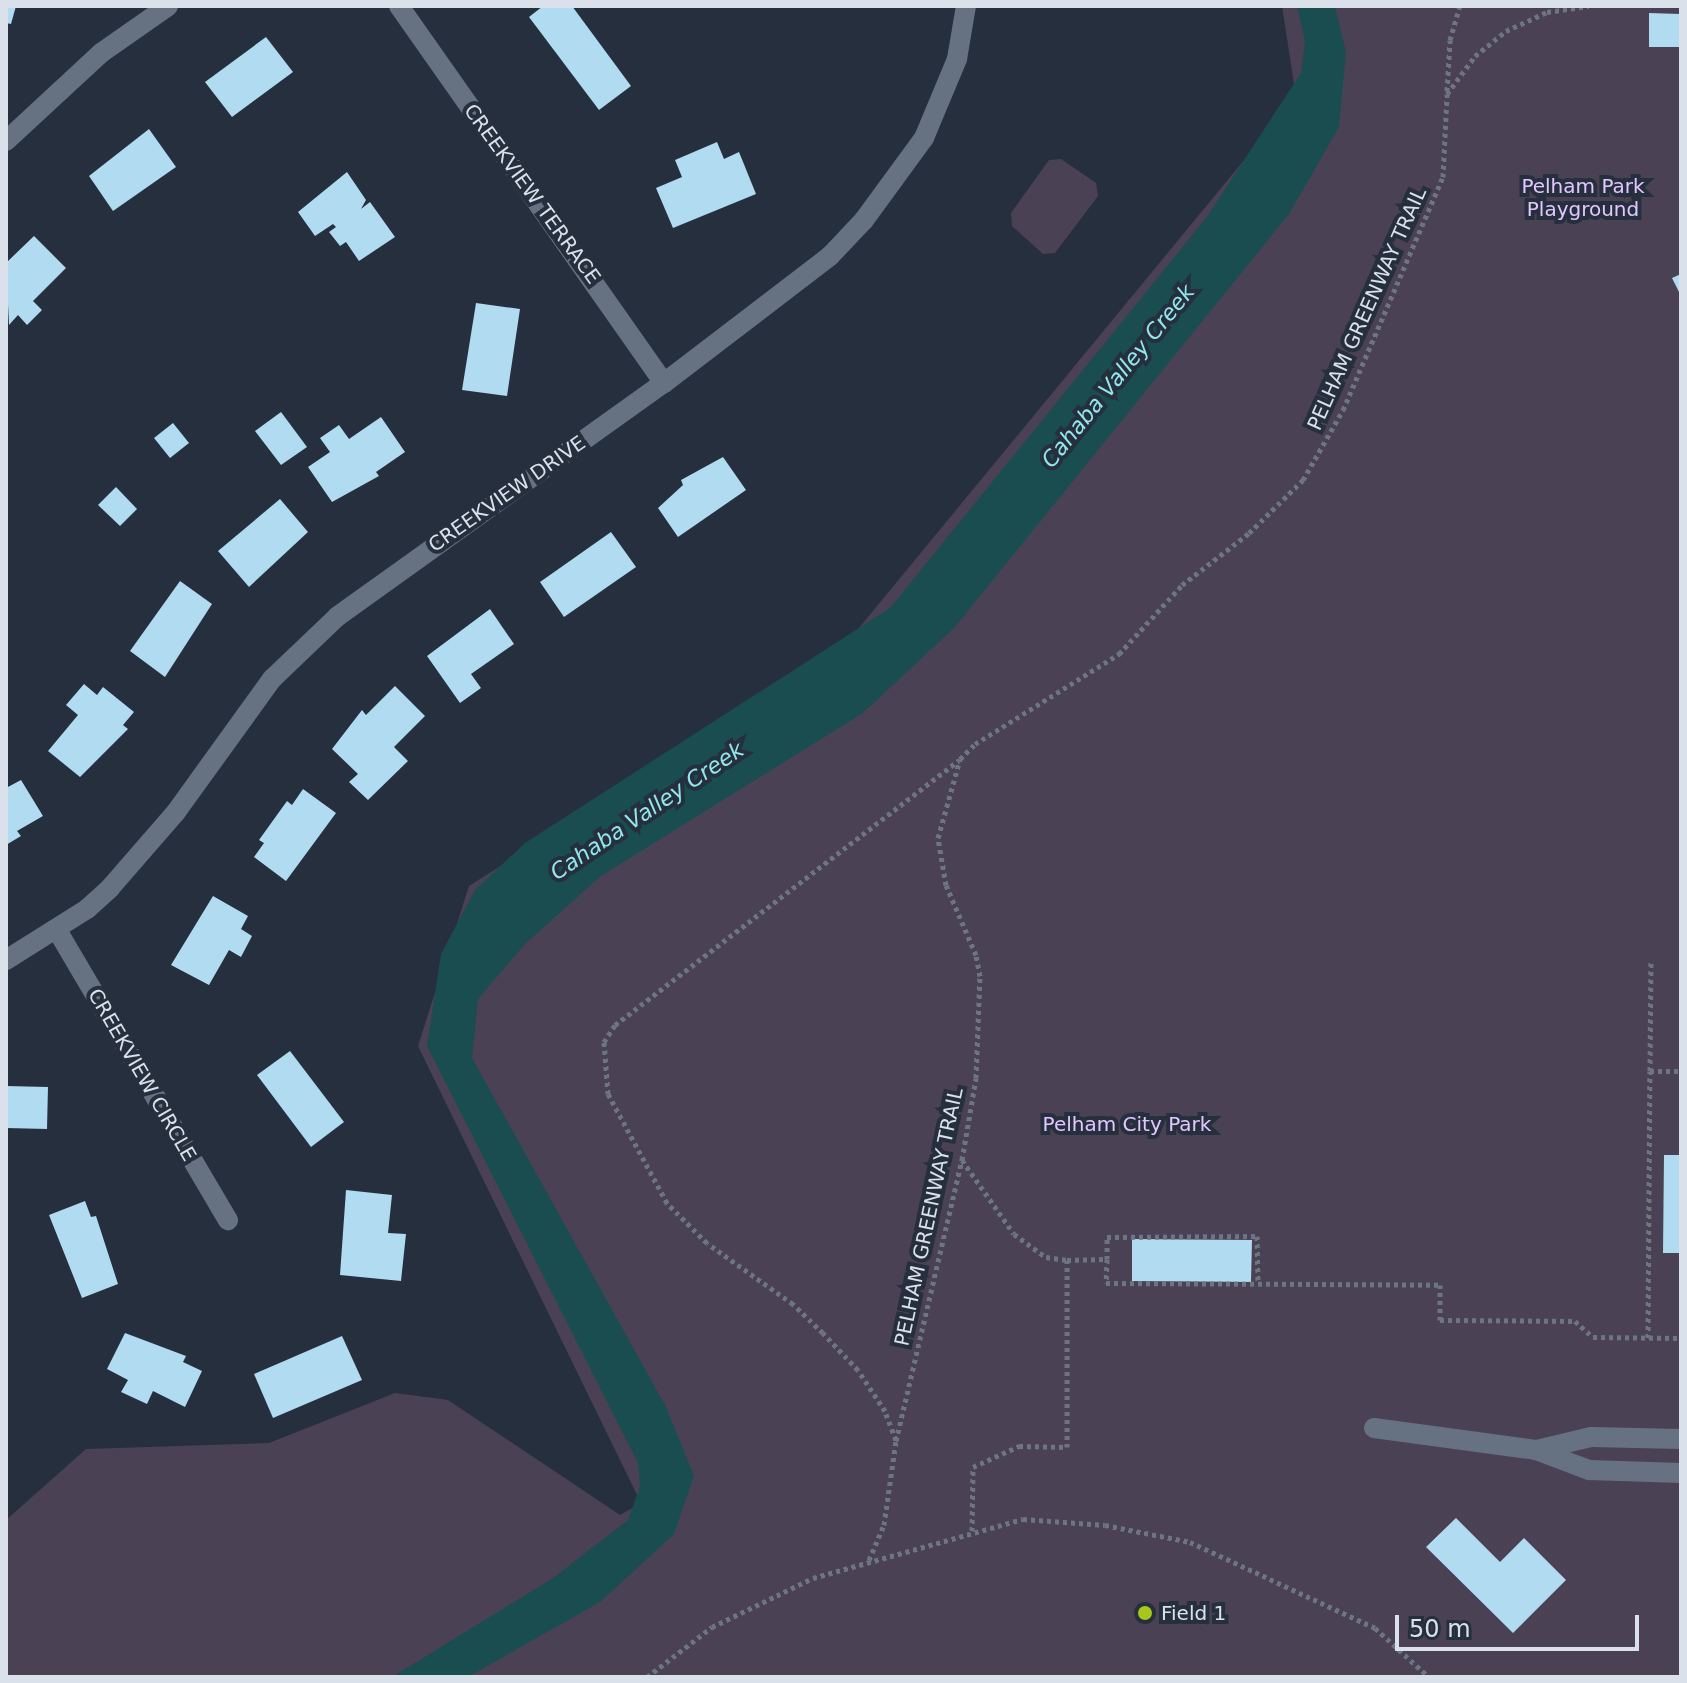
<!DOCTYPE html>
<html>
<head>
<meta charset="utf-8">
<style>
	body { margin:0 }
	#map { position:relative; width:1687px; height:1683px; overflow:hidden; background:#252f3d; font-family:"DejaVu Sans",sans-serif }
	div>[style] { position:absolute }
	.green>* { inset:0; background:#4b4154 }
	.water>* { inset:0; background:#1a4d50 }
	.building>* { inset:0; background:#b0dbf0 }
	.path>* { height:5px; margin-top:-2.5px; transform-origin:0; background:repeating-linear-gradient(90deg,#6c7581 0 4px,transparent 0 8px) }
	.minor>* { height:20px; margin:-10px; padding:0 10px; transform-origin:10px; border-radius:10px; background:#667282 }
	.dots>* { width:22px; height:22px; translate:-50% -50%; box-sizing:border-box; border:4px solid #252f3d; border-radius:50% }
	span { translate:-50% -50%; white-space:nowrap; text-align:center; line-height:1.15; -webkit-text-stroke:8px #252f3d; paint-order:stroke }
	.park-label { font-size:20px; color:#e4c6fe }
	.street-label { font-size:20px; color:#dae1ea }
	.poi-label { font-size:20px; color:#dae1ea }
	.left { translate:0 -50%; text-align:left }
	.water-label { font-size:22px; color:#92e7ed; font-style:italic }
	.frame { position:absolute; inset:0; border:8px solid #dae1ea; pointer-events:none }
	.scale { position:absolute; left:1395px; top:1615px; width:244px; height:36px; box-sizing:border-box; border:4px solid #dae1ea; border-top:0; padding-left:10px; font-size:24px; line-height:28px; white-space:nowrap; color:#dae1ea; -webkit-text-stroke:6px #252f3d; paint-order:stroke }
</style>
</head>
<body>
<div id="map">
	<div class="green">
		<div style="clip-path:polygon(1282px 6px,1681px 6px,1681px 1677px,6px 1677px,6px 1520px,86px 1449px,269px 1443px,395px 1393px,448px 1400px,620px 1515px,641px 1503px,418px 1046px,469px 886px,840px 651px,1296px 97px)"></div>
		<div style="clip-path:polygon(1061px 159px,1096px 183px,1098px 196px,1055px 253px,1043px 254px,1012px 226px,1011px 213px,1049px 160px)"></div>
	</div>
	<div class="water">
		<div style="clip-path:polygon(1297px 6px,1335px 6px,1346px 52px,1339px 127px,1289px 214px,954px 628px,863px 713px,601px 876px,525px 944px,478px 999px,472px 1058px,666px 1407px,694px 1476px,674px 1534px,600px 1602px,468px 1677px,392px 1677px,553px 1578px,628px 1520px,640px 1486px,638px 1463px,427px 1046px,441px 954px,475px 890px,525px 843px,890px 608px,1206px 218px,1301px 73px,1305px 41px)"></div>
	</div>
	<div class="building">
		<div style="clip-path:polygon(6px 6px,16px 6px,11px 24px,6px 23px)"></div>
		<div style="clip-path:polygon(543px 6px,572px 6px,631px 86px,599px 110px,529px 17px)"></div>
		<div style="clip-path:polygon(1649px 13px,1681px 14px,1681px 47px,1649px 47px)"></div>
		<div style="clip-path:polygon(266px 37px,293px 72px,232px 117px,205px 82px)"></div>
		<div style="clip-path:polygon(149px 129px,176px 167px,113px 211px,89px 176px)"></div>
		<div style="clip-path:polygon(717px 142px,724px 159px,739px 152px,756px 194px,673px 228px,656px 188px,682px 177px,675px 160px)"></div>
		<div style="clip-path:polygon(347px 172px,366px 200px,361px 209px,370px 202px,395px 237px,359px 261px,346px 242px,340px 246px,329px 232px,336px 227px,333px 224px,315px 236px,298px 212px)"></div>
		<div style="clip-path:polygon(34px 236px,66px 268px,33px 301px,42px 310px,27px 325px,18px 315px,9px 325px,6px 263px)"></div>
		<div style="clip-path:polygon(1681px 274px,1681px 296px,1672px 278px)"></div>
		<div style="clip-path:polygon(476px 303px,520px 309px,507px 396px,462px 390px)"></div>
		<div style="clip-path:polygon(281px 412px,307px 447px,281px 465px,255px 431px)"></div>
		<div style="clip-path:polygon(381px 417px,405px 452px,376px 472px,379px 476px,332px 502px,308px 467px,330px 452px,320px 438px,339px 425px,349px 439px)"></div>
		<div style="clip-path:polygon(173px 423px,189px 443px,170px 458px,154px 438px)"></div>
		<div style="clip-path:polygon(723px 457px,746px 490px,678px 537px,658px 508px,683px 485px,681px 480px)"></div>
		<div style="clip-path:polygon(116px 487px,137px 509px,120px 526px,98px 505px)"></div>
		<div style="clip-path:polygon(280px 499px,308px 532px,249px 587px,218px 551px)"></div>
		<div style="clip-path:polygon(611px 532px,636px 567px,564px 617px,540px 582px)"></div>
		<div style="clip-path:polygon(180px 581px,212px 604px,165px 677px,130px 651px)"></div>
		<div style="clip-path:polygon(490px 609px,514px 644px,471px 674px,481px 688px,460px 703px,427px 656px)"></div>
		<div style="clip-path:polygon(84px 684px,97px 695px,103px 687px,134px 712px,123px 725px,128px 729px,80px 777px,48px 751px,78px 715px,66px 705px)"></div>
		<div style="clip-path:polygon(395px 686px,425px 716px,394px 747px,408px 761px,368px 800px,349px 782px,358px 774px,332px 749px,362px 710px,366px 715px)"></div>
		<div style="clip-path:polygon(21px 780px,43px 816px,17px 831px,21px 836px,6px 845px,6px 788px)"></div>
		<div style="clip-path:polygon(303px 789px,336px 813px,286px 881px,254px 857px,264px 843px,259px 840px,287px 801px,292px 805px)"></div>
		<div style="clip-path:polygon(213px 896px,248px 916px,241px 929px,252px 936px,241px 957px,229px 950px,209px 985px,171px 965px)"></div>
		<div style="clip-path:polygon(290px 1051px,344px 1122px,311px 1147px,257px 1075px)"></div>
		<div style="clip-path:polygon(6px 1086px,48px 1087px,47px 1129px,6px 1128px)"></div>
		<div style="clip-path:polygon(1664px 1155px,1681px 1155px,1681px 1253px,1663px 1253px)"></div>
		<div style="clip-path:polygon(346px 1190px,392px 1195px,388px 1233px,406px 1234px,401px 1281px,340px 1275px)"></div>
		<div style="clip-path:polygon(85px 1201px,91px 1217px,96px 1216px,118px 1284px,82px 1298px,49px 1215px)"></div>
		<div style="clip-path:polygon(1132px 1239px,1252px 1240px,1251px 1282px,1132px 1281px)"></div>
		<div style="clip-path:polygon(125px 1333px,186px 1356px,183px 1362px,202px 1371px,185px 1407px,153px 1391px,147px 1404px,121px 1392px,128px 1380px,107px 1369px)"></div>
		<div style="clip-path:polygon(342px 1336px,362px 1380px,273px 1418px,254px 1374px)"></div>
		<div style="clip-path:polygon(1456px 1518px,1500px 1562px,1524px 1538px,1566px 1580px,1513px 1633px,1426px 1547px)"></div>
	</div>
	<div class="path">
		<div style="left:1447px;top:91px;width:51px;rotate:-86.6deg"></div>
		<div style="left:1450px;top:40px;width:35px;rotate:-74deg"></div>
		<div style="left:1650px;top:1071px;width:109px;rotate:-89.5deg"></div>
		<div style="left:962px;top:1160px;width:90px;rotate:54.9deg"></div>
		<div style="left:1014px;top:1234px;width:39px;rotate:36deg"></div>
		<div style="left:1046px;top:1257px;width:21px;rotate:8deg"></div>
		<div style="left:1107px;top:1259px;width:22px;rotate:-90deg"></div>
		<div style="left:1107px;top:1237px;width:150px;rotate:-0.4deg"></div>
		<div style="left:1257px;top:1236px;width:48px;rotate:88.8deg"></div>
		<div style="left:1648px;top:1338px;width:267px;rotate:-89.6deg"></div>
		<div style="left:1650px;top:1071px;width:31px"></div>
		<div style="left:896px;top:1440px;width:31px;rotate:-111deg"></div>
		<div style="left:885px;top:1411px;width:49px;rotate:-123.4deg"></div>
		<div style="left:858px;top:1370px;width:51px;rotate:-133.4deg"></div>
		<div style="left:823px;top:1333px;width:42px;rotate:-136deg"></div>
		<div style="left:793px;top:1304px;width:105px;rotate:-144.7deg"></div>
		<div style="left:707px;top:1243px;width:57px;rotate:-135deg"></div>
		<div style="left:667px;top:1203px;width:124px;rotate:-118.4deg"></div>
		<div style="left:608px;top:1094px;width:52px;rotate:-94.4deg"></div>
		<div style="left:604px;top:1042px;width:20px;rotate:-57deg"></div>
		<div style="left:615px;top:1025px;width:434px;rotate:-37.6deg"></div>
		<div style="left:972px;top:1531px;width:64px;rotate:-89.1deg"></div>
		<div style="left:973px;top:1467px;width:51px;rotate:-24.5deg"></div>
		<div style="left:1019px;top:1446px;width:48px;rotate:1.2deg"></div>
		<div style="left:1067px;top:1447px;width:187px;rotate:-90deg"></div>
		<div style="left:1067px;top:1260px;width:40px;rotate:-1.4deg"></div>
		<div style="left:1107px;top:1259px;width:24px;rotate:92deg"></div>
		<div style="left:1106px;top:1283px;width:334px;rotate:0.3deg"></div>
		<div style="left:1440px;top:1285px;width:35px;rotate:90deg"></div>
		<div style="left:1440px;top:1320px;width:135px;rotate:0.4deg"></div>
		<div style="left:1575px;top:1321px;width:24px;rotate:42deg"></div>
		<div style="left:1593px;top:1337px;width:88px;rotate:0.7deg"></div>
		<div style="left:869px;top:1560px;width:38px;rotate:-67deg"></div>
		<div style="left:884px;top:1525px;width:85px;rotate:-81.9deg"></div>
		<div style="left:896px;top:1441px;width:289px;rotate:-76.8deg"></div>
		<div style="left:962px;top:1160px;width:83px;rotate:-80.3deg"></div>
		<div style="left:976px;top:1078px;width:102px;rotate:-87.8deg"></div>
		<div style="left:980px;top:976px;width:21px;rotate:-101deg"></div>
		<div style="left:976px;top:955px;width:76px;rotate:-113.2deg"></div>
		<div style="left:946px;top:885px;width:48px;rotate:-99.7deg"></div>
		<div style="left:938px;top:838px;width:82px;rotate:-74.4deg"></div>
		<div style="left:960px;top:759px;width:21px;rotate:-45deg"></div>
		<div style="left:975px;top:744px;width:170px;rotate:-32deg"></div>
		<div style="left:1119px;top:654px;width:93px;rotate:-47.6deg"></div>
		<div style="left:1182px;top:585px;width:85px;rotate:-37.8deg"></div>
		<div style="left:1249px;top:533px;width:76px;rotate:-44.5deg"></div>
		<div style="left:1303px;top:480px;width:81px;rotate:-60.3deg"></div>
		<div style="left:1343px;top:410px;width:254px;rotate:-66.8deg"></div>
		<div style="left:1443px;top:177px;width:83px;rotate:-87.2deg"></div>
		<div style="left:1447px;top:94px;width:47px;rotate:-53.6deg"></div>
		<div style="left:1475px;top:56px;width:40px;rotate:-39deg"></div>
		<div style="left:1506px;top:31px;width:45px;rotate:-24.9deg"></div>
		<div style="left:1547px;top:12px;width:42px;rotate:-8.1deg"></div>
		<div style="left:647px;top:1677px;width:82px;rotate:-37.6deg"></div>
		<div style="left:712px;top:1627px;width:112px;rotate:-25.9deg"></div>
		<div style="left:813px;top:1578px;width:218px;rotate:-15.7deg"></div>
		<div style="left:1023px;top:1519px;width:82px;rotate:4.2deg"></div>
		<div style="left:1105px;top:1525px;width:87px;rotate:11.3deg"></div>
		<div style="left:1190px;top:1542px;width:204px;rotate:24.9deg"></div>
		<div style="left:1375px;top:1628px;width:73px;rotate:42.2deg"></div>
		<div style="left:1429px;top:1677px;width:35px"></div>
	</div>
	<div class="minor">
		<div style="left:399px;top:6px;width:461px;rotate:54.9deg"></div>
		<div style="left:6px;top:141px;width:129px;rotate:-42.8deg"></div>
		<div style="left:101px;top:53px;width:82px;rotate:-35deg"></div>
		<div style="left:57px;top:930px;width:337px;rotate:59.5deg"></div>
		<div style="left:6px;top:960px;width:96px;rotate:-32.2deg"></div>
		<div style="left:87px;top:909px;width:31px;rotate:-42deg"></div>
		<div style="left:110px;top:888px;width:101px;rotate:-49deg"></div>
		<div style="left:176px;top:812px;width:164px;rotate:-54.2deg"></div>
		<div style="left:272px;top:679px;width:91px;rotate:-43.7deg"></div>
		<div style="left:338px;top:616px;width:401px;rotate:-35.6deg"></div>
		<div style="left:664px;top:383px;width:209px;rotate:-37.4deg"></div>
		<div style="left:830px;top:256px;width:50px;rotate:-46.6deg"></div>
		<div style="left:864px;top:220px;width:102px;rotate:-53.8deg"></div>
		<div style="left:924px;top:138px;width:86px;rotate:-67.3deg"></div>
		<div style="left:957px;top:59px;width:54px;rotate:-80.4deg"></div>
		<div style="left:1374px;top:1428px;width:163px;rotate:7.7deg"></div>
		<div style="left:1681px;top:1439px;width:90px;rotate:-178.7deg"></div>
		<div style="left:1591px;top:1437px;width:57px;rotate:166.7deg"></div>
		<div style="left:1536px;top:1450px;width:57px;rotate:20.7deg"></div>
		<div style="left:1589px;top:1470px;width:92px;rotate:1.9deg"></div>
	</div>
	<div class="dots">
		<div style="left:1145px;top:1613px;background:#a8c71d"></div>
	</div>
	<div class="park-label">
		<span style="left:1583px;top:198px">Pelham Park<br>Playground</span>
		<span style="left:1127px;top:1124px">Pelham City Park</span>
	</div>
	<div class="street-label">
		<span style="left:532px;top:194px;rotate:54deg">CREEKVIEW TERRACE</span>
		<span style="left:1367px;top:309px;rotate:-66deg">PELHAM GREENWAY TRAIL</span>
		<span style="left:507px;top:494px;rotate:-35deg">CREEKVIEW DRIVE</span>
		<span style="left:142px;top:1075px;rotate:60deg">CREEKVIEW CIRCLE</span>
		<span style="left:929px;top:1217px;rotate:-78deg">PELHAM GREENWAY TRAIL</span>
	</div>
	<div class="poi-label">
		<span class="left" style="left:1161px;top:1613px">Field 1</span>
	</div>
	<div class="water-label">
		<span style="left:1118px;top:376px;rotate:-51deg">Cahaba Valley Creek</span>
		<span style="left:647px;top:811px;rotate:-34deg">Cahaba Valley Creek</span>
	</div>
	<div class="frame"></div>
	<div class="scale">50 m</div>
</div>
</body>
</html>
